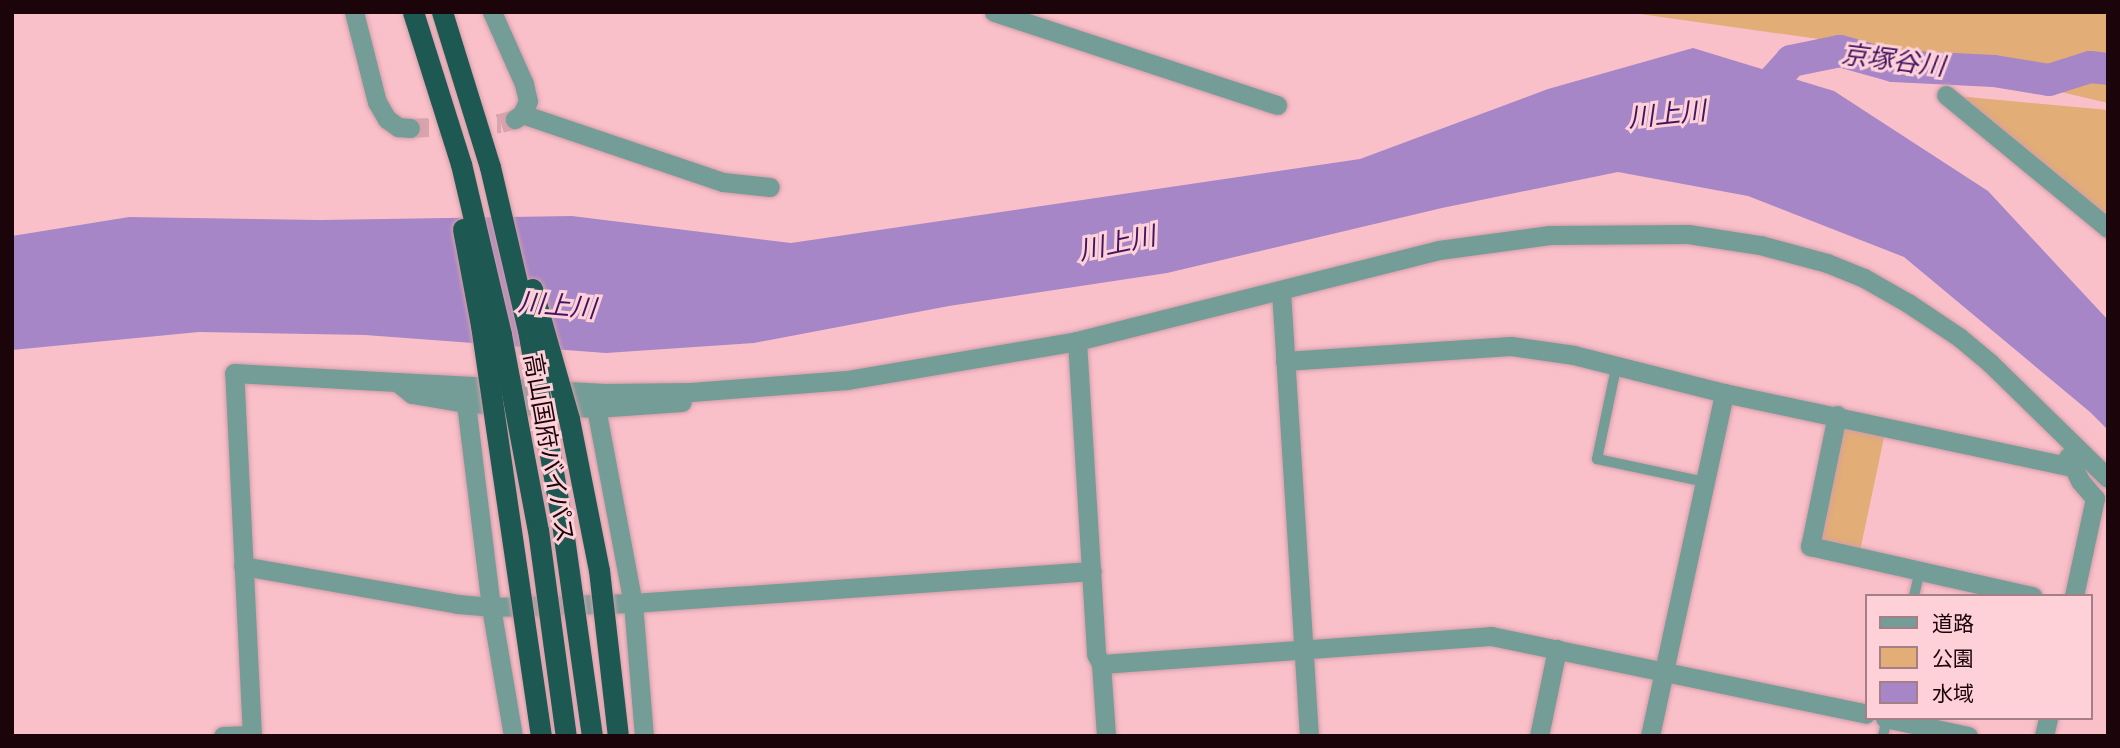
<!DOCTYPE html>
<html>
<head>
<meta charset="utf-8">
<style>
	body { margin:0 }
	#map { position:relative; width:2120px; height:748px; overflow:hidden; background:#fac0ca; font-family:"DM Sans","Noto Sans JP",sans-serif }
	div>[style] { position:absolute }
	.green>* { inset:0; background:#e2ad77 }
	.water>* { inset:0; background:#a686c7 }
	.river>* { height:32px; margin:-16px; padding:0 16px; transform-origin:16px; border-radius:16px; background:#a686c7 }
	.street-tunnel>* { height:19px; margin-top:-9.5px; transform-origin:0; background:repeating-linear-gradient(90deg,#d9a4ad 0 19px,transparent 0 29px) }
	.roads { filter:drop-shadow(0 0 2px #d29ea7) drop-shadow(0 0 2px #d29ea7) }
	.lane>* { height:10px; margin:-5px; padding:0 5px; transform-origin:5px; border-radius:5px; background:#749d98 }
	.street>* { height:19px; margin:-9.5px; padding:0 9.5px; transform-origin:9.5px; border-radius:9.5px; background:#749d98 }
	.bridges { filter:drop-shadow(0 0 2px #d29ea7) drop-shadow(0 0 2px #d29ea7) }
	.highway-bridge>* { height:21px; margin:-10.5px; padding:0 10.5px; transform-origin:10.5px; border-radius:10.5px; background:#1e5853 }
	span { translate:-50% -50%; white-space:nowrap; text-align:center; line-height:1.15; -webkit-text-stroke:6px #fed1d9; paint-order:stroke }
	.street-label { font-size:24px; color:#1c050a }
	.water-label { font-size:26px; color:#411462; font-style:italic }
	.frame { position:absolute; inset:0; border:14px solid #1c050a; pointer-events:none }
	.legend { position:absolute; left:1865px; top:594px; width:228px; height:126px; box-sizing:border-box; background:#fed1d9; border:2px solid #a47f86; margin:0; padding:9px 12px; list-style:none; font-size:21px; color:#1c050a }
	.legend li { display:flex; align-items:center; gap:14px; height:35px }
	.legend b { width:35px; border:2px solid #a47f86 }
</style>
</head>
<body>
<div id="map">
	<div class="green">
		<div style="clip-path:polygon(1626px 12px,2108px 12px,2108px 103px,1861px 45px)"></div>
		<div style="clip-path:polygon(1946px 95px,2108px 110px,2108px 228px)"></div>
		<div style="clip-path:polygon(1847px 425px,1885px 433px,1860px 551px,1824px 543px,1817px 533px,1840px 431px)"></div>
	</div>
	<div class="water">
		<div style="clip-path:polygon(1693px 48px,1834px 91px,1988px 191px,2108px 320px,2108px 430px,2090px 412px,1904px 257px,1748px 196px,1618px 172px,1442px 208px,1167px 273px,949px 306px,754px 343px,606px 353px,365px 335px,199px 332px,12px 350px,12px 236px,129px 217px,320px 220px,572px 216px,791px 243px,1360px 159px,1548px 89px)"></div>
	</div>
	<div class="river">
		<div style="left:1746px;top:101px;width:25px;rotate:-32deg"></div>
		<div style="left:1767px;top:88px;width:36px;rotate:-48deg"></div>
		<div style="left:1791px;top:61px;width:50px;rotate:-11.5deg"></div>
		<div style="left:1840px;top:51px;width:55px;rotate:15.8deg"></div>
		<div style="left:1893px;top:66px;width:101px;rotate:2.8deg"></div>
		<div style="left:1994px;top:71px;width:56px;rotate:9.3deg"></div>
		<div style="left:2049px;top:80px;width:43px;rotate:-17.6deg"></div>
		<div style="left:2090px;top:67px;width:18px;rotate:6deg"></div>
	</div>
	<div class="street-tunnel">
		<div style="left:410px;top:128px;width:91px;rotate:-3.1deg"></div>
		<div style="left:501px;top:123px;width:15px;rotate:-16deg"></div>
	</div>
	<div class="roads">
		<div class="lane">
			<div style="left:1616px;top:368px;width:93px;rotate:101.8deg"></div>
			<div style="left:1597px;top:459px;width:110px;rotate:12deg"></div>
			<div style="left:1914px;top:596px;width:27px;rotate:-77deg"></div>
			<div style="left:1883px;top:736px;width:18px;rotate:-77deg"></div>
		</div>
		<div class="street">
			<div style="left:354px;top:12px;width:93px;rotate:75.7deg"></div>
			<div style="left:377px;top:102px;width:20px;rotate:60deg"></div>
			<div style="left:387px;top:119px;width:14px;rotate:36deg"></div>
			<div style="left:398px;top:127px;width:12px;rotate:5deg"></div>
			<div style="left:492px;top:12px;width:79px;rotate:66deg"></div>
			<div style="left:524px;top:84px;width:17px;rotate:77deg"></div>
			<div style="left:528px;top:101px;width:14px;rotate:115deg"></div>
			<div style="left:522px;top:114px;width:9px;rotate:144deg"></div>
			<div style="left:994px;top:12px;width:298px;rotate:18.2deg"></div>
			<div style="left:1946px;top:95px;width:210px;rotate:39.4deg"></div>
			<div style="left:522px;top:114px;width:212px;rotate:18.7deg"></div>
			<div style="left:723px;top:182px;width:47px;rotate:6.1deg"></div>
			<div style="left:1281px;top:291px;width:446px;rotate:86.4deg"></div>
			<div style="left:1077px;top:341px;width:314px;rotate:86.5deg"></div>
			<div style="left:1096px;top:654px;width:11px;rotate:63deg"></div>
			<div style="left:1101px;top:664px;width:72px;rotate:86deg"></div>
			<div style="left:1285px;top:361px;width:226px;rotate:-3.8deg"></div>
			<div style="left:1511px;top:346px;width:64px;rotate:8.1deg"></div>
			<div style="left:1574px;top:355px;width:155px;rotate:14.2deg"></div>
			<div style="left:1724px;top:393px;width:357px;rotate:12deg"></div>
			<div style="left:397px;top:382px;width:208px;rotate:3deg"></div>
			<div style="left:605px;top:393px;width:86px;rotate:-0.7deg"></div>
			<div style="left:691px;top:392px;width:156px;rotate:-4.4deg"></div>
			<div style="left:847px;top:380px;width:233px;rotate:-9.6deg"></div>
			<div style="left:1077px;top:341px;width:373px;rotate:-14.1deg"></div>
			<div style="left:1439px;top:250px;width:112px;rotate:-7.7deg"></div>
			<div style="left:1550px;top:235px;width:138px;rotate:-0.4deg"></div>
			<div style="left:1688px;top:234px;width:73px;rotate:8.7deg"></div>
			<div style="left:1760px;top:245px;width:69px;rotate:15deg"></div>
			<div style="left:1827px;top:263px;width:40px;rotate:22deg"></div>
			<div style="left:1864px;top:278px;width:51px;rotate:29.6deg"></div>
			<div style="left:1908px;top:303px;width:61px;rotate:33.7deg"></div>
			<div style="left:1959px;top:337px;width:39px;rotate:40deg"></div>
			<div style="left:1989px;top:362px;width:166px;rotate:44.3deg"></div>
			<div style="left:596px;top:408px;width:86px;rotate:-4deg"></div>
			<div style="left:1837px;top:415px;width:134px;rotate:101.6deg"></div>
			<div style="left:1810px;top:546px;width:228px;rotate:12.7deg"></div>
			<div style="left:2068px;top:457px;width:27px;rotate:63deg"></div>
			<div style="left:2080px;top:481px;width:23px;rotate:49deg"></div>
			<div style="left:2095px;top:498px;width:100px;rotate:102.1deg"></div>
			<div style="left:243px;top:566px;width:218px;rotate:10deg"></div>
			<div style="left:458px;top:604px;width:33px;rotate:5deg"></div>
			<div style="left:491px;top:607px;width:142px;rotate:-1.6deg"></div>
			<div style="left:633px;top:603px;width:460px;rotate:-4deg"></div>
			<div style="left:1101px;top:664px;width:391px;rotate:-4.1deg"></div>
			<div style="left:1491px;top:636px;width:383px;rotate:11.7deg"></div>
			<div style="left:1885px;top:718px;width:85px;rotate:12.2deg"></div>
			<div style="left:223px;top:736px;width:29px;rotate:-2deg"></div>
			<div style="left:252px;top:736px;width:363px;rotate:-92.8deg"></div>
			<div style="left:234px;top:373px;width:163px;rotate:3.2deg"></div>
			<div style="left:397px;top:382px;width:19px;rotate:39deg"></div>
			<div style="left:412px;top:394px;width:55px;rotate:9.5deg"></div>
			<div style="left:513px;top:736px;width:131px;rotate:-99.7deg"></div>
			<div style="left:491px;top:607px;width:206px;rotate:-97deg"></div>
			<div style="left:466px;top:403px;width:130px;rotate:2.2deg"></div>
			<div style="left:596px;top:408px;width:198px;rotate:79.3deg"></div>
			<div style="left:633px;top:603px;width:133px;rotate:85.3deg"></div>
			<div style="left:1539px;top:736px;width:89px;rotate:-78.3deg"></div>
			<div style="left:1650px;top:736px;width:351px;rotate:-77.8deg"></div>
			<div style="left:2044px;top:736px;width:18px;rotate:-77deg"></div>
		</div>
	</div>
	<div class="bridges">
		<div class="highway-bridge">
			<div style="left:413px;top:12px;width:159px;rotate:72.5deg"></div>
			<div style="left:461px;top:164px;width:176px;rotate:76.8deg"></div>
			<div style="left:501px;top:335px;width:198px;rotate:79.3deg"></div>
			<div style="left:538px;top:530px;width:208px;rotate:82.3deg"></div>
			<div style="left:442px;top:12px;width:162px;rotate:72.8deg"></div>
			<div style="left:490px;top:167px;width:167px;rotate:76.9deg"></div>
			<div style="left:528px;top:330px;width:196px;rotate:80deg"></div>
			<div style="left:562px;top:523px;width:215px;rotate:82deg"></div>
			<div style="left:463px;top:229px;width:98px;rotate:79.4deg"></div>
			<div style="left:481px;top:325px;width:415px;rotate:81.7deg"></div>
			<div style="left:532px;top:289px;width:135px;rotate:74.1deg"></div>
			<div style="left:569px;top:419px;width:154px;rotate:78.8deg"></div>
			<div style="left:599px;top:570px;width:167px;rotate:83.5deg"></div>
		</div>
	</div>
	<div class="street-label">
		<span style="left:549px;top:448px;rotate:80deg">高山国府バイパス</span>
	</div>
	<div class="water-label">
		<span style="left:1893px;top:61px;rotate:7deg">京塚谷川</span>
		<span style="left:1667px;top:115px;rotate:-6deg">川上川</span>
		<span style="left:1117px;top:244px;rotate:-12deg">川上川</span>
		<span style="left:557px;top:306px;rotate:5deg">川上川</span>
	</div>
	<div class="frame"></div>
	<ul class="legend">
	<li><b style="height:9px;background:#749d98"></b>道路</li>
	<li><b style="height:19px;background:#e2ad77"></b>公園</li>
	<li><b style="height:19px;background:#a686c7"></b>水域</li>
	</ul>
</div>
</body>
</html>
